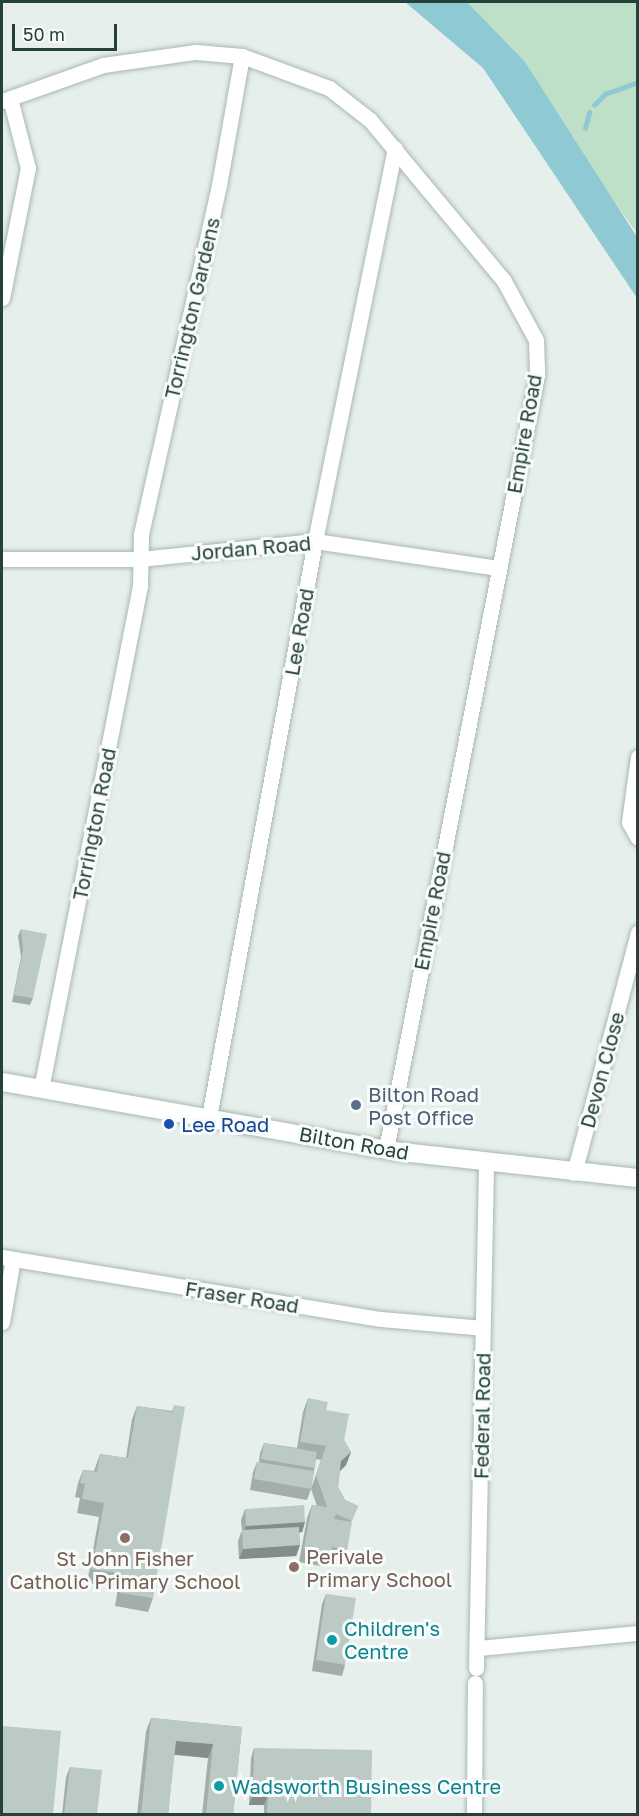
<!DOCTYPE html>
<html>
<head>
<meta charset="utf-8">
<style>
	body { margin:0 }
	#map { position:relative; width:639px; height:1816px; overflow:hidden; background:#e6efeb; font-family:"Golos Text",sans-serif }
	div>[style] { position:absolute }
	.green>* { inset:0; background:#bfe0c8 }
	.water>* { inset:0; background:#8ec9d4 }
	.stream>* { height:4.5px; margin:-2.25px; padding:0 2.25px; transform-origin:2.25px; border-radius:2.25px; background:#8ec9d4 }
	.roads { filter:drop-shadow(0 0 2px #a8b8b2) drop-shadow(0 0 2px #a8b8b2) }
	.street>* { height:15px; margin:-7.5px; padding:0 7.5px; transform-origin:7.5px; border-radius:7.5px; background:#fff }
	.secondary>* { height:18px; margin:-9px; padding:0 9px; transform-origin:9px; border-radius:9px; background:#fff }
	.wall>* { inset:0; background:#a1aea9 }
	.shaded-wall>* { inset:0; background:#838d89 }
	.building>* { inset:0; background:#bbcac4 }
	.dots>* { width:16px; height:16px; translate:-50% -50%; box-sizing:border-box; border:3px solid #f7fbf9; border-radius:50% }
	span { translate:-50% -50%; white-space:nowrap; text-align:center; line-height:1.15; -webkit-text-stroke:6px #f7fbf9; paint-order:stroke }
	.street-label { font-size:20px; color:#24423a }
	.service-label { font-size:20px; color:#4e5e75 }
	.left { translate:0 -50%; text-align:left }
	.transit-label { font-size:20px; color:#164399 }
	.education-label { font-size:20px; color:#785e54 }
	.culture-label { font-size:20px; color:#0d838f }
	.frame { position:absolute; inset:0; border:3px solid #24423a; pointer-events:none }
	.scale { position:absolute; left:12px; top:24px; width:105px; height:27px; box-sizing:border-box; border:3px solid #24423a; border-top:0; padding-left:8px; font-size:18px; line-height:21px; white-space:nowrap; color:#24423a; -webkit-text-stroke:4px #f7fbf9; paint-order:stroke }
</style>
</head>
<body>
<div id="map">
	<div class="green">
		<div style="clip-path:polygon(456px 2px,637px 2px,637px 233px,487px 28px)"></div>
	</div>
	<div class="water">
		<div style="clip-path:polygon(405px 2px,467px 2px,525px 62px,637px 237px,637px 298px,483px 68px)"></div>
	</div>
	<div class="stream">
		<div style="left:594px;top:105px;width:16px;rotate:-45deg"></div>
		<div style="left:605px;top:94px;width:35px;rotate:-20deg"></div>
		<div style="left:585px;top:128px;width:16px;rotate:-75deg"></div>
	</div>
	<div class="roads">
		<div class="street">
			<div style="left:2px;top:101px;width:107px;rotate:-19.6deg"></div>
			<div style="left:103px;top:65px;width:94px;rotate:-8deg"></div>
			<div style="left:196px;top:52px;width:46px;rotate:5deg"></div>
			<div style="left:242px;top:56px;width:93px;rotate:20.2deg"></div>
			<div style="left:329px;top:88px;width:52px;rotate:38deg"></div>
			<div style="left:370px;top:120px;width:209px;rotate:50.2deg"></div>
			<div style="left:504px;top:281px;width:67px;rotate:61.5deg"></div>
			<div style="left:536px;top:340px;width:35px;rotate:88deg"></div>
			<div style="left:537px;top:375px;width:790px;rotate:101.03deg"></div>
			<div style="left:2px;top:298px;width:133px;rotate:-78.7deg"></div>
			<div style="left:28px;top:168px;width:72px;rotate:-104.4deg"></div>
			<div style="left:2px;top:559px;width:138px"></div>
			<div style="left:140px;top:559px;width:176px;rotate:-5.9deg"></div>
			<div style="left:315px;top:541px;width:185px;rotate:8.4deg"></div>
			<div style="left:638px;top:757px;width:66px;rotate:97.9deg"></div>
			<div style="left:629px;top:822px;width:18px;rotate:61deg"></div>
			<div style="left:41px;top:1089px;width:513px;rotate:-78.87deg"></div>
			<div style="left:140px;top:586px;width:52px;rotate:-88.9deg"></div>
			<div style="left:141px;top:534px;width:358px;rotate:-77.4deg"></div>
			<div style="left:219px;top:185px;width:131px;rotate:-79.9deg"></div>
			<div style="left:209px;top:1117px;width:586px;rotate:-79.57deg"></div>
			<div style="left:315px;top:541px;width:401px;rotate:-78.5deg"></div>
			<div style="left:574px;top:1173px;width:249px;rotate:-75.1deg"></div>
			<div style="left:2px;top:1257px;width:384px;rotate:9.3deg"></div>
			<div style="left:381px;top:1319px;width:102px;rotate:5deg"></div>
			<div style="left:2px;top:1322px;width:64px;rotate:-80.1deg"></div>
			<div style="left:478px;top:1648px;width:161px;rotate:-5.4deg"></div>
			<div style="left:476px;top:1668px;width:504px;rotate:-88.86deg"></div>
			<div style="left:474px;top:1814px;width:131px;rotate:-89.6deg"></div>
		</div>
		<div class="secondary">
			<div style="left:2px;top:1082px;width:397px;rotate:10deg"></div>
			<div style="left:393px;top:1151px;width:246px;rotate:6.3deg"></div>
		</div>
	</div>
	<div class="wall">
		<div style="clip-path:polygon(21px 929px,33px 998px,30px 1005px,12px 1002px,21px 957px,18px 936px)"></div>
		<div style="clip-path:polygon(308px 1398px,326px 1410px,351px 1452px,346px 1465px,340px 1471px,338px 1487px,345px 1500px,358px 1506px,351px 1522px,347px 1550px,342px 1564px,328px 1561px,326px 1567px,299px 1562px,307px 1518px,312px 1505px,317px 1506px,311px 1489px,321px 1460px,316px 1459px,311px 1489px,307px 1500px,250px 1490px,253px 1472px,257px 1462px,259px 1462px,260px 1453px,264px 1443px,297px 1448px,303px 1412px)"></div>
		<div style="clip-path:polygon(174px 1405px,153px 1598px,148px 1612px,115px 1606px,118px 1588px,87px 1583px,99px 1517px,77px 1513px,80px 1498px,75px 1497px,78px 1483px,83px 1470px,94px 1471px,100px 1454px,126px 1458px,132px 1419px,137px 1406px,172px 1411px)"></div>
		<div style="clip-path:polygon(245px 1509px,305px 1522px,302px 1532px,299px 1533px,300px 1545px,296px 1556px,239px 1559px,238px 1541px,242px 1530px,241px 1520px)"></div>
		<div style="clip-path:polygon(326px 1594px,345px 1665px,342px 1676px,312px 1671px,322px 1604px)"></div>
		<div style="clip-path:polygon(151px 1718px,242px 1727px,233px 1815px,202px 1815px,208px 1758px,174px 1755px,168px 1815px,137px 1815px,146px 1731px)"></div>
		<div style="clip-path:polygon(254px 1748px,371px 1815px,264px 1815px,264px 1805px,249px 1805px,251px 1758px)"></div>
		<div style="clip-path:polygon(70px 1767px,97px 1815px,62px 1815px,66px 1777px)"></div>
	</div>
	<div class="shaded-wall">
		<div style="clip-path:polygon(351px 1452px,346px 1465px,336px 1475px,341px 1461px)"></div>
		<div style="clip-path:polygon(305px 1522px,302px 1532px,243px 1537px,246px 1526px)"></div>
		<div style="clip-path:polygon(300px 1545px,296px 1556px,239px 1559px,243px 1549px)"></div>
		<div style="clip-path:polygon(176px 1741px,213px 1744px,208px 1758px,171px 1754px)"></div>
		<div style="clip-path:polygon(253px 1795px,268px 1795px,264px 1805px,249px 1805px)"></div>
	</div>
	<div class="building">
		<div style="clip-path:polygon(21px 929px,47px 934px,33px 998px,14px 995px,23px 950px)"></div>
		<div style="clip-path:polygon(308px 1398px,328px 1402px,326px 1410px,349px 1414px,344px 1441px,351px 1452px,341px 1461px,338px 1487px,345px 1500px,358px 1506px,352px 1521px,336px 1514px,334px 1519px,352px 1522px,347px 1550px,332px 1547px,331px 1554px,304px 1548px,312px 1505px,327px 1507px,316px 1475px,326px 1446px,300px 1442px)"></div>
		<div style="clip-path:polygon(174px 1405px,185px 1407px,153px 1598px,120px 1593px,123px 1574px,92px 1569px,104px 1503px,82px 1499px,85px 1484px,80px 1483px,83px 1470px,97px 1472px,100px 1454px,128px 1458px,137px 1406px,173px 1412px)"></div>
		<div style="clip-path:polygon(264px 1443px,317px 1452px,314px 1468px,261px 1459px)"></div>
		<div style="clip-path:polygon(257px 1462px,314px 1471px,311px 1489px,254px 1479px)"></div>
		<div style="clip-path:polygon(304px 1505px,305px 1522px,246px 1526px,245px 1509px)"></div>
		<div style="clip-path:polygon(299px 1527px,300px 1545px,243px 1549px,242px 1530px)"></div>
		<div style="clip-path:polygon(326px 1594px,356px 1598px,345px 1665px,316px 1660px)"></div>
		<div style="clip-path:polygon(151px 1718px,242px 1727px,233px 1815px,206px 1815px,213px 1744px,176px 1741px,168px 1815px,141px 1815px)"></div>
		<div style="clip-path:polygon(2px 1726px,61px 1731px,53px 1815px,2px 1815px)"></div>
		<div style="clip-path:polygon(254px 1748px,372px 1750px,371px 1815px,267px 1815px,268px 1795px,253px 1795px)"></div>
		<div style="clip-path:polygon(70px 1767px,102px 1770px,97px 1815px,64px 1815px)"></div>
	</div>
	<div class="dots">
		<div style="left:356px;top:1105px;background:#5c6f8a"></div>
		<div style="left:169px;top:1124px;background:#1a4fb4"></div>
		<div style="left:125px;top:1538px;background:#8d6e63"></div>
		<div style="left:294px;top:1567px;background:#8d6e63"></div>
		<div style="left:332px;top:1640px;background:#0f9aa8"></div>
		<div style="left:219px;top:1786px;background:#0f9aa8"></div>
	</div>
	<div class="street-label">
		<span style="left:192px;top:308px;rotate:-77deg">Torrington Gardens</span>
		<span style="left:524px;top:434px;rotate:-80deg">Empire Road</span>
		<span style="left:251px;top:548px;rotate:-5deg">Jordan Road</span>
		<span style="left:299px;top:632px;rotate:-80deg">Lee Road</span>
		<span style="left:94px;top:824px;rotate:-79deg">Torrington Road</span>
		<span style="left:432px;top:911px;rotate:-79deg">Empire Road</span>
		<span style="left:602px;top:1070px;rotate:-75deg">Devon Close</span>
		<span style="left:354px;top:1143px;rotate:10deg">Bilton Road</span>
		<span style="left:242px;top:1297px;rotate:9deg">Fraser Road</span>
		<span style="left:482px;top:1416px;rotate:-89deg">Federal Road</span>
	</div>
	<div class="service-label">
		<span class="left" style="left:368px;top:1106px">Bilton Road<br>Post Office</span>
	</div>
	<div class="transit-label">
		<span class="left" style="left:181px;top:1124px">Lee Road</span>
	</div>
	<div class="education-label">
		<span class="left" style="left:306px;top:1568px">Perivale<br>Primary School</span>
		<span style="left:125px;top:1570px">St John Fisher<br>Catholic Primary School</span>
	</div>
	<div class="culture-label">
		<span class="left" style="left:344px;top:1640px">Children's<br>Centre</span>
		<span class="left" style="left:231px;top:1786px">Wadsworth Business Centre</span>
	</div>
	<div class="frame"></div>
	<div class="scale">50 m</div>
</div>
</body>
</html>
